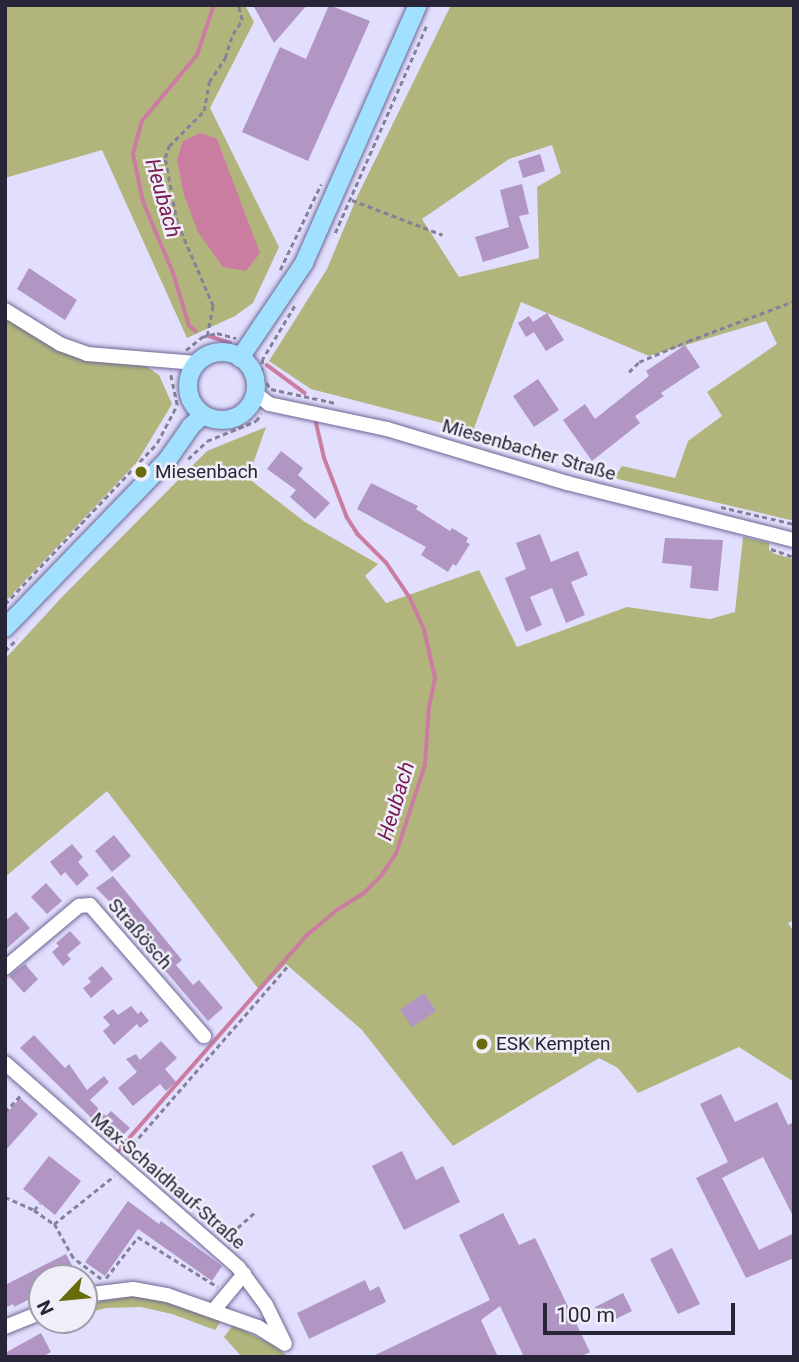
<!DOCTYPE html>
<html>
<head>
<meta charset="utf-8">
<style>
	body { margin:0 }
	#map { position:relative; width:799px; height:1362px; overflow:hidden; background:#e2defd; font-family:Roboto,sans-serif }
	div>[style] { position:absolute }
	.green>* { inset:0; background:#b2b57b }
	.water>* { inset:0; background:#ca7da1 }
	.stream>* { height:3.5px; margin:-1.75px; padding:0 1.75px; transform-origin:1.75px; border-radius:1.75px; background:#ca7da1 }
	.building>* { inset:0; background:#b196c4 }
	.path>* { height:2.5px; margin-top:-1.25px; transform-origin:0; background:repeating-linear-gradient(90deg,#85819a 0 5px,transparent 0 8.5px) }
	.roads { filter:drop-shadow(0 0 2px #6d6694) drop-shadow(0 0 2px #6d6694) }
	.minor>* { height:14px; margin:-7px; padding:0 7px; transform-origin:7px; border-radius:7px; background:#fff }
	.major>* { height:18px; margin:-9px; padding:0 9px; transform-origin:9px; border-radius:9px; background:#a1e0fe }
	.major>.ring { margin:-9px; padding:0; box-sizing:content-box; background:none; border:18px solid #a1e0fe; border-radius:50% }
	.dots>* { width:19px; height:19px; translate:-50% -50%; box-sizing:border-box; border:4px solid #efeef9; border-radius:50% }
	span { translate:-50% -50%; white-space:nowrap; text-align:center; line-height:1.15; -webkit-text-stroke:5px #efeef9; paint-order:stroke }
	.street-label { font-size:19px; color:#282538 }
	.poi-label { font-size:19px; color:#282538 }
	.left { translate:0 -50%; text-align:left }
	.water-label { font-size:21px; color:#791d50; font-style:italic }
	.frame { position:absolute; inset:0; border:7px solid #282538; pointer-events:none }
	.north { position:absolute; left:28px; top:1264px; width:70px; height:70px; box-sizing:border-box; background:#efeef9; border:2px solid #9f9eac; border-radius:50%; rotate:244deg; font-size:19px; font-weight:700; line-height:28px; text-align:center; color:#282538 }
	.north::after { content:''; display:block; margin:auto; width:24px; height:32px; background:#696c0c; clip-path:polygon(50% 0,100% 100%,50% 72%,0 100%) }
	.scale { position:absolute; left:543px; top:1303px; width:192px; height:32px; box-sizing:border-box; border:4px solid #282538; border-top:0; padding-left:9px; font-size:21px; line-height:24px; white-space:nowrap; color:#282538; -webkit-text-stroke:5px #efeef9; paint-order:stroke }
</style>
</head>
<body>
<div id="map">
	<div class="green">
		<div style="clip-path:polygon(5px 5px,245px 5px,254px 22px,210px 108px,279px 247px,253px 303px,235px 316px,187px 338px,102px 150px,5px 178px)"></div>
		<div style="clip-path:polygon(evenodd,451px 5px,794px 5px,794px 521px,614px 478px,622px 466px,675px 478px,688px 441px,722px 416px,707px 392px,777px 344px,766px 321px,649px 356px,521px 302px,473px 431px,311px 389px,269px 361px,327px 269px,357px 197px,451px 5px,552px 145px,561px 173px,537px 187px,539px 258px,459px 277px,422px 219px,509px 159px,552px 145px)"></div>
		<div style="clip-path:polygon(5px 315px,32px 332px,146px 366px,159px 375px,172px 404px,137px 462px,5px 602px)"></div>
		<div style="clip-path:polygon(266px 427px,248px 478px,305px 522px,378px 564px,365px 576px,386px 603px,479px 570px,517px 647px,627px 607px,710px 619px,735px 612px,743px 537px,769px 543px,769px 550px,775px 554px,794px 559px,794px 920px,788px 923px,794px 932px,794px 1082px,739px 1047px,638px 1093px,618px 1068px,599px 1058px,453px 1146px,362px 1030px,286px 964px,260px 991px,107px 791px,5px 877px,5px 659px,62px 597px,207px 451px)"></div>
		<div style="clip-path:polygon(133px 1296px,166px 1301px,221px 1321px,215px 1330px,172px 1314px,141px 1307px,106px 1308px,84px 1314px,84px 1304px)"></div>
		<div style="clip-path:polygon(233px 1325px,273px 1345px,289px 1357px,242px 1357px,224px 1337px)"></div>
	</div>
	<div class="water">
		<div style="clip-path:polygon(200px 133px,217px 139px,260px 253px,246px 271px,223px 267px,198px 232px,184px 195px,177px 160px,183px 141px)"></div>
	</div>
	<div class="stream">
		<div style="left:196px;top:332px;width:9px;rotate:-139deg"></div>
		<div style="left:189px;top:326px;width:55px;rotate:-106.8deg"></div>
		<div style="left:173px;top:273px;width:77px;rotate:-112.9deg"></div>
		<div style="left:143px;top:202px;width:49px;rotate:-101.8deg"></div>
		<div style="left:133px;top:154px;width:34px;rotate:-75deg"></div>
		<div style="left:142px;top:121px;width:86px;rotate:-50.2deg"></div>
		<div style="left:197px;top:55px;width:53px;rotate:-71.2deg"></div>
		<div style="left:209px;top:336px;width:22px;rotate:18deg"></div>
		<div style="left:267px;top:365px;width:47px;rotate:36.4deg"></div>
		<div style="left:118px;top:1151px;width:286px;rotate:-48.8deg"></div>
		<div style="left:306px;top:936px;width:40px;rotate:-40deg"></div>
		<div style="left:337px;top:910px;width:32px;rotate:-32deg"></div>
		<div style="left:364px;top:893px;width:24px;rotate:-45deg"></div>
		<div style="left:381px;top:876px;width:27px;rotate:-56deg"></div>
		<div style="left:396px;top:854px;width:94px;rotate:-72deg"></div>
		<div style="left:425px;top:765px;width:58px;rotate:-86.1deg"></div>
		<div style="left:429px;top:707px;width:30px;rotate:-78deg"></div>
		<div style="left:435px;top:678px;width:49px;rotate:-102.9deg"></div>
		<div style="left:424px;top:630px;width:36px;rotate:-114deg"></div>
		<div style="left:409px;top:597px;width:41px;rotate:-124.1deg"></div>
		<div style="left:386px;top:563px;width:40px;rotate:-135deg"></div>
		<div style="left:358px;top:535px;width:20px;rotate:-123deg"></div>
		<div style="left:347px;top:518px;width:64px;rotate:-111deg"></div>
		<div style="left:324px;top:458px;width:37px;rotate:-103deg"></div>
	</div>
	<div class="building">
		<div style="clip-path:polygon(253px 5px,307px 5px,274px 43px)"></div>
		<div style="clip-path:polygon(329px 5px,370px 21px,308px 161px,242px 132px,280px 47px,306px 59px)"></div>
		<div style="clip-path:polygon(540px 154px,545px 171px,523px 178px,518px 161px)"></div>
		<div style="clip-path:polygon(522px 184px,529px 214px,519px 216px,529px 248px,483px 262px,475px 237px,509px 227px,500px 190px)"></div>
		<div style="clip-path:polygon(29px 268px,77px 300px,65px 320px,17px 289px)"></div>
		<div style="clip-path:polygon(547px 313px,564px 340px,546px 351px,534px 332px,526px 337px,518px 323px,529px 316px,533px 322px)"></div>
		<div style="clip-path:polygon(685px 345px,700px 367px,661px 393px,664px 396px,635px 416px,640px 423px,592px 461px,563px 420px,585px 404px,595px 419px,649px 376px,646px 371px)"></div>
		<div style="clip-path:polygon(538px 379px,559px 410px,534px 427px,513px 396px)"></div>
		<div style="clip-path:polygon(281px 451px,303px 468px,298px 475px,330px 503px,315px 519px,290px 497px,296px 490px,267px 469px)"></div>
		<div style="clip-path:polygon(371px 483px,418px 506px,416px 509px,450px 531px,452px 528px,468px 538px,466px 542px,470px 544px,456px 566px,453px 564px,448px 572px,421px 555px,426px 547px,357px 509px)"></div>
		<div style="clip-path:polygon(540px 534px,551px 562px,578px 551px,588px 575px,571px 582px,585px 615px,566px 623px,552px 588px,530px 597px,542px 625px,526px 632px,505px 578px,526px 569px,516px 543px)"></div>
		<div style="clip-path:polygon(665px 538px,723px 540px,718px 591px,690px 588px,692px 566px,662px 563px)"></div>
		<div style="clip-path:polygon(114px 835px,131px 856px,112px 872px,95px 851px)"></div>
		<div style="clip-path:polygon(72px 844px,83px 857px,78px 862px,89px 875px,77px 886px,65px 872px,61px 876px,50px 862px)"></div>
		<div style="clip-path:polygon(113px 876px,182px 960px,176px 965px,193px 985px,199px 980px,223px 1008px,208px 1021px,141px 942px,146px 938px,96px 888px)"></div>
		<div style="clip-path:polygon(46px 883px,62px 901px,47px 914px,31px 897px)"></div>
		<div style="clip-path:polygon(16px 912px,30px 928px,5px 950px,5px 921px)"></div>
		<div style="clip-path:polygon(70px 931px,81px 943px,67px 955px,71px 959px,63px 966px,52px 952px,59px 946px,56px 943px)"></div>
		<div style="clip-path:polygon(25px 964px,38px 979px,24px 993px,9px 976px)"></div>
		<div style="clip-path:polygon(102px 966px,113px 979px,91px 998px,83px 988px,91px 982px,88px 978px)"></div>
		<div style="clip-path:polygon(424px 993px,436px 1011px,412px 1027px,400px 1010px)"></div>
		<div style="clip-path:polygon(131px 1006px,138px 1014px,141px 1011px,149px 1021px,140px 1028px,137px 1024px,114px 1045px,103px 1031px,110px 1025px,103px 1017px,113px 1009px,118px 1015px)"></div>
		<div style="clip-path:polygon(34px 1035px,65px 1068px,69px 1064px,87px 1090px,104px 1076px,109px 1082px,90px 1100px,106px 1116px,111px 1111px,130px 1128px,116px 1142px,20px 1048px)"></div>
		<div style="clip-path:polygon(161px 1041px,177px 1058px,165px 1069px,176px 1082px,166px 1091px,160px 1084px,133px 1106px,118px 1088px,137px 1072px,126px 1059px,136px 1054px,140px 1060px)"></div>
		<div style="clip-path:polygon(721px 1094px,735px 1122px,777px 1102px,788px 1125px,794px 1122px,794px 1218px,763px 1157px,722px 1178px,759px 1250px,794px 1233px,794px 1258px,746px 1278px,696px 1178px,728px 1162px,700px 1104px)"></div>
		<div style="clip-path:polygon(20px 1098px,38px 1114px,5px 1151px,5px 1115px)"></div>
		<div style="clip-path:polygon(402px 1151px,416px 1180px,443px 1166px,460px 1202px,404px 1230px,372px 1166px)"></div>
		<div style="clip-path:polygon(49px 1156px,81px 1181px,55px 1215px,23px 1189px)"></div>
		<div style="clip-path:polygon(128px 1201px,159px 1224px,161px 1221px,222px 1266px,212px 1281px,138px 1229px,105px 1276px,85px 1262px)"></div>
		<div style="clip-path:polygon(503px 1213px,519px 1245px,535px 1238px,590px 1352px,580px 1357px,524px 1357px,500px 1306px,481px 1320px,498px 1357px,371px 1357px,490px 1300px,459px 1235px)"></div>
		<div style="clip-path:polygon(672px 1248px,700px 1304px,678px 1314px,650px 1259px)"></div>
		<div style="clip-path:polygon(66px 1254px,77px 1275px,71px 1278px,42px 1278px,42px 1293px,14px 1307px,13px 1304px,5px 1308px,5px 1285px)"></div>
		<div style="clip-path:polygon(365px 1280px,370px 1291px,379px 1286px,386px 1302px,309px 1339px,297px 1313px)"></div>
		<div style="clip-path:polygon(623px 1293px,632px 1311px,604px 1325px,595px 1307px)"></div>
		<div style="clip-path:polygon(41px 1333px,51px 1352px,42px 1357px,5px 1357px,5px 1353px)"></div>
	</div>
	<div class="path">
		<div style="left:352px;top:200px;width:97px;rotate:21deg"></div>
		<div style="left:335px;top:233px;width:228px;rotate:-66.2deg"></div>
		<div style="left:280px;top:270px;width:95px;rotate:-64.5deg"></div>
		<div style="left:295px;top:306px;width:62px;rotate:121.1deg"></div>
		<div style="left:263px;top:359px;width:17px;rotate:97deg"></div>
		<div style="left:261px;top:376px;width:16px;rotate:52deg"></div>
		<div style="left:271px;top:389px;width:66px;rotate:12.2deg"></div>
		<div style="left:207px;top:336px;width:31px;rotate:-79deg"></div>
		<div style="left:213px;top:306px;width:90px;rotate:-113.4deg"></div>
		<div style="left:177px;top:223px;width:66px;rotate:-100.5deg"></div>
		<div style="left:165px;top:158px;width:13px;rotate:-72deg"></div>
		<div style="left:169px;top:146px;width:49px;rotate:-45deg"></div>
		<div style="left:204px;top:111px;width:29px;rotate:-80deg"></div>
		<div style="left:209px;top:82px;width:29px;rotate:-56deg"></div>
		<div style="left:225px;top:58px;width:25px;rotate:-72deg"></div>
		<div style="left:233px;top:34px;width:17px;rotate:-57deg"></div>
		<div style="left:242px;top:20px;width:16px;rotate:-105deg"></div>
		<div style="left:186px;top:350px;width:21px;rotate:-39deg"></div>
		<div style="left:202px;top:337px;width:16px;rotate:-15deg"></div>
		<div style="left:217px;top:333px;width:20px;rotate:15deg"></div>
		<div style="left:629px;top:372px;width:14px;rotate:-45deg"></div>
		<div style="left:639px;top:362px;width:53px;rotate:-23.2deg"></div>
		<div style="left:688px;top:341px;width:113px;rotate:-20.7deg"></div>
		<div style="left:188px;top:459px;width:26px;rotate:-43deg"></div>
		<div style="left:207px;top:441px;width:53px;rotate:-22.2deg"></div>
		<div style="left:256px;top:421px;width:9px;rotate:-54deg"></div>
		<div style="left:721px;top:507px;width:75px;rotate:13.1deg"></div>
		<div style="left:771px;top:549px;width:24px;rotate:19deg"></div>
		<div style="left:5px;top:604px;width:221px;rotate:-46.6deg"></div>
		<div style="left:157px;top:443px;width:43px;rotate:-62.2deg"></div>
		<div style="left:177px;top:405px;width:34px;rotate:-102deg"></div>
		<div style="left:5px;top:651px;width:17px;rotate:-45deg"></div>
		<div style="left:5px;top:1112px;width:25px;rotate:-47deg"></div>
		<div style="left:136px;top:1147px;width:4px;rotate:-135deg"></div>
		<div style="left:133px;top:1144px;width:236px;rotate:-49deg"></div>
		<div style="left:5px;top:1197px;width:32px;rotate:24deg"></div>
		<div style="left:34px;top:1210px;width:24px;rotate:35deg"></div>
		<div style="left:34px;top:1210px;width:9px;rotate:-49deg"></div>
		<div style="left:225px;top:1239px;width:39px;rotate:-42deg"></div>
		<div style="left:106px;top:1278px;width:52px;rotate:-52deg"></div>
		<div style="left:138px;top:1237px;width:94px;rotate:32deg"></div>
		<div style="left:101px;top:1279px;width:35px;rotate:-143deg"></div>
		<div style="left:73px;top:1258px;width:39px;rotate:-119deg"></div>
		<div style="left:54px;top:1224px;width:77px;rotate:-38.7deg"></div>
	</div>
	<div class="roads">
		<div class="minor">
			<div style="left:5px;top:310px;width:65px;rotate:31.7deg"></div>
			<div style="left:60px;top:344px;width:29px;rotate:20deg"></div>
			<div style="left:87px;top:354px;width:110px;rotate:4.7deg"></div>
			<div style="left:255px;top:393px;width:18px;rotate:38deg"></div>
			<div style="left:269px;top:404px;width:121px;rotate:12deg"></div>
			<div style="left:387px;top:429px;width:188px;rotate:16.7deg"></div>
			<div style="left:567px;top:483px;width:234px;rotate:14.1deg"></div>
			<div style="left:5px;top:968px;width:97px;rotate:-40deg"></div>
			<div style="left:79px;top:906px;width:11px;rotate:-5deg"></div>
			<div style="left:90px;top:905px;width:174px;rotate:49deg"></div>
			<div style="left:5px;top:1063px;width:310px;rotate:41.2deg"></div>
			<div style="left:238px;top:1267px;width:47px;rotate:53.6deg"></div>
			<div style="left:266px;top:1305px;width:43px;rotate:64deg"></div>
			<div style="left:84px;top:1295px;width:49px;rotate:-7deg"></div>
			<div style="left:133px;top:1289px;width:35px;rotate:10deg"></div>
			<div style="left:167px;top:1295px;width:96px;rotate:19.4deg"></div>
			<div style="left:258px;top:1327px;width:31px;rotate:32deg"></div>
			<div style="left:214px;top:1310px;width:47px;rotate:-50.2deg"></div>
			<div style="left:5px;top:1327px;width:40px;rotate:-22deg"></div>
		</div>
		<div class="major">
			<div class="ring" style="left:188px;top:352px;width:50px;height:50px"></div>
			<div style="left:240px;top:358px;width:115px;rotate:-56deg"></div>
			<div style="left:304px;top:263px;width:282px;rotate:-66.2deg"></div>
			<div style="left:5px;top:628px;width:235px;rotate:-46deg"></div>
			<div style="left:168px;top:459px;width:39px;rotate:-55deg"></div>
			<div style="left:190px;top:427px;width:18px;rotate:-43deg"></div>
		</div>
	</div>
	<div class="dots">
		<div style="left:141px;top:472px;background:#696c0c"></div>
		<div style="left:482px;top:1044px;background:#696c0c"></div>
	</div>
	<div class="street-label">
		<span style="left:529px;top:450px;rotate:16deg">Miesenbacher Straße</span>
		<span style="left:140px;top:934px;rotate:49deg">Straßösch</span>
		<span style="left:168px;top:1181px;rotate:41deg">Max-Schaidhauf-Straße</span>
	</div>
	<div class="poi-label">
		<span class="left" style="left:155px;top:472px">Miesenbach</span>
		<span class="left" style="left:496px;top:1044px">ESK Kempten</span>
	</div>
	<div class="water-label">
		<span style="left:163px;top:198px;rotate:74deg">Heubach</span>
		<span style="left:396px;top:801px;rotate:-73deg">Heubach</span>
	</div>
	<div class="frame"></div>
	<div class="north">N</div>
	<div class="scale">100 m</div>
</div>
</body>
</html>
